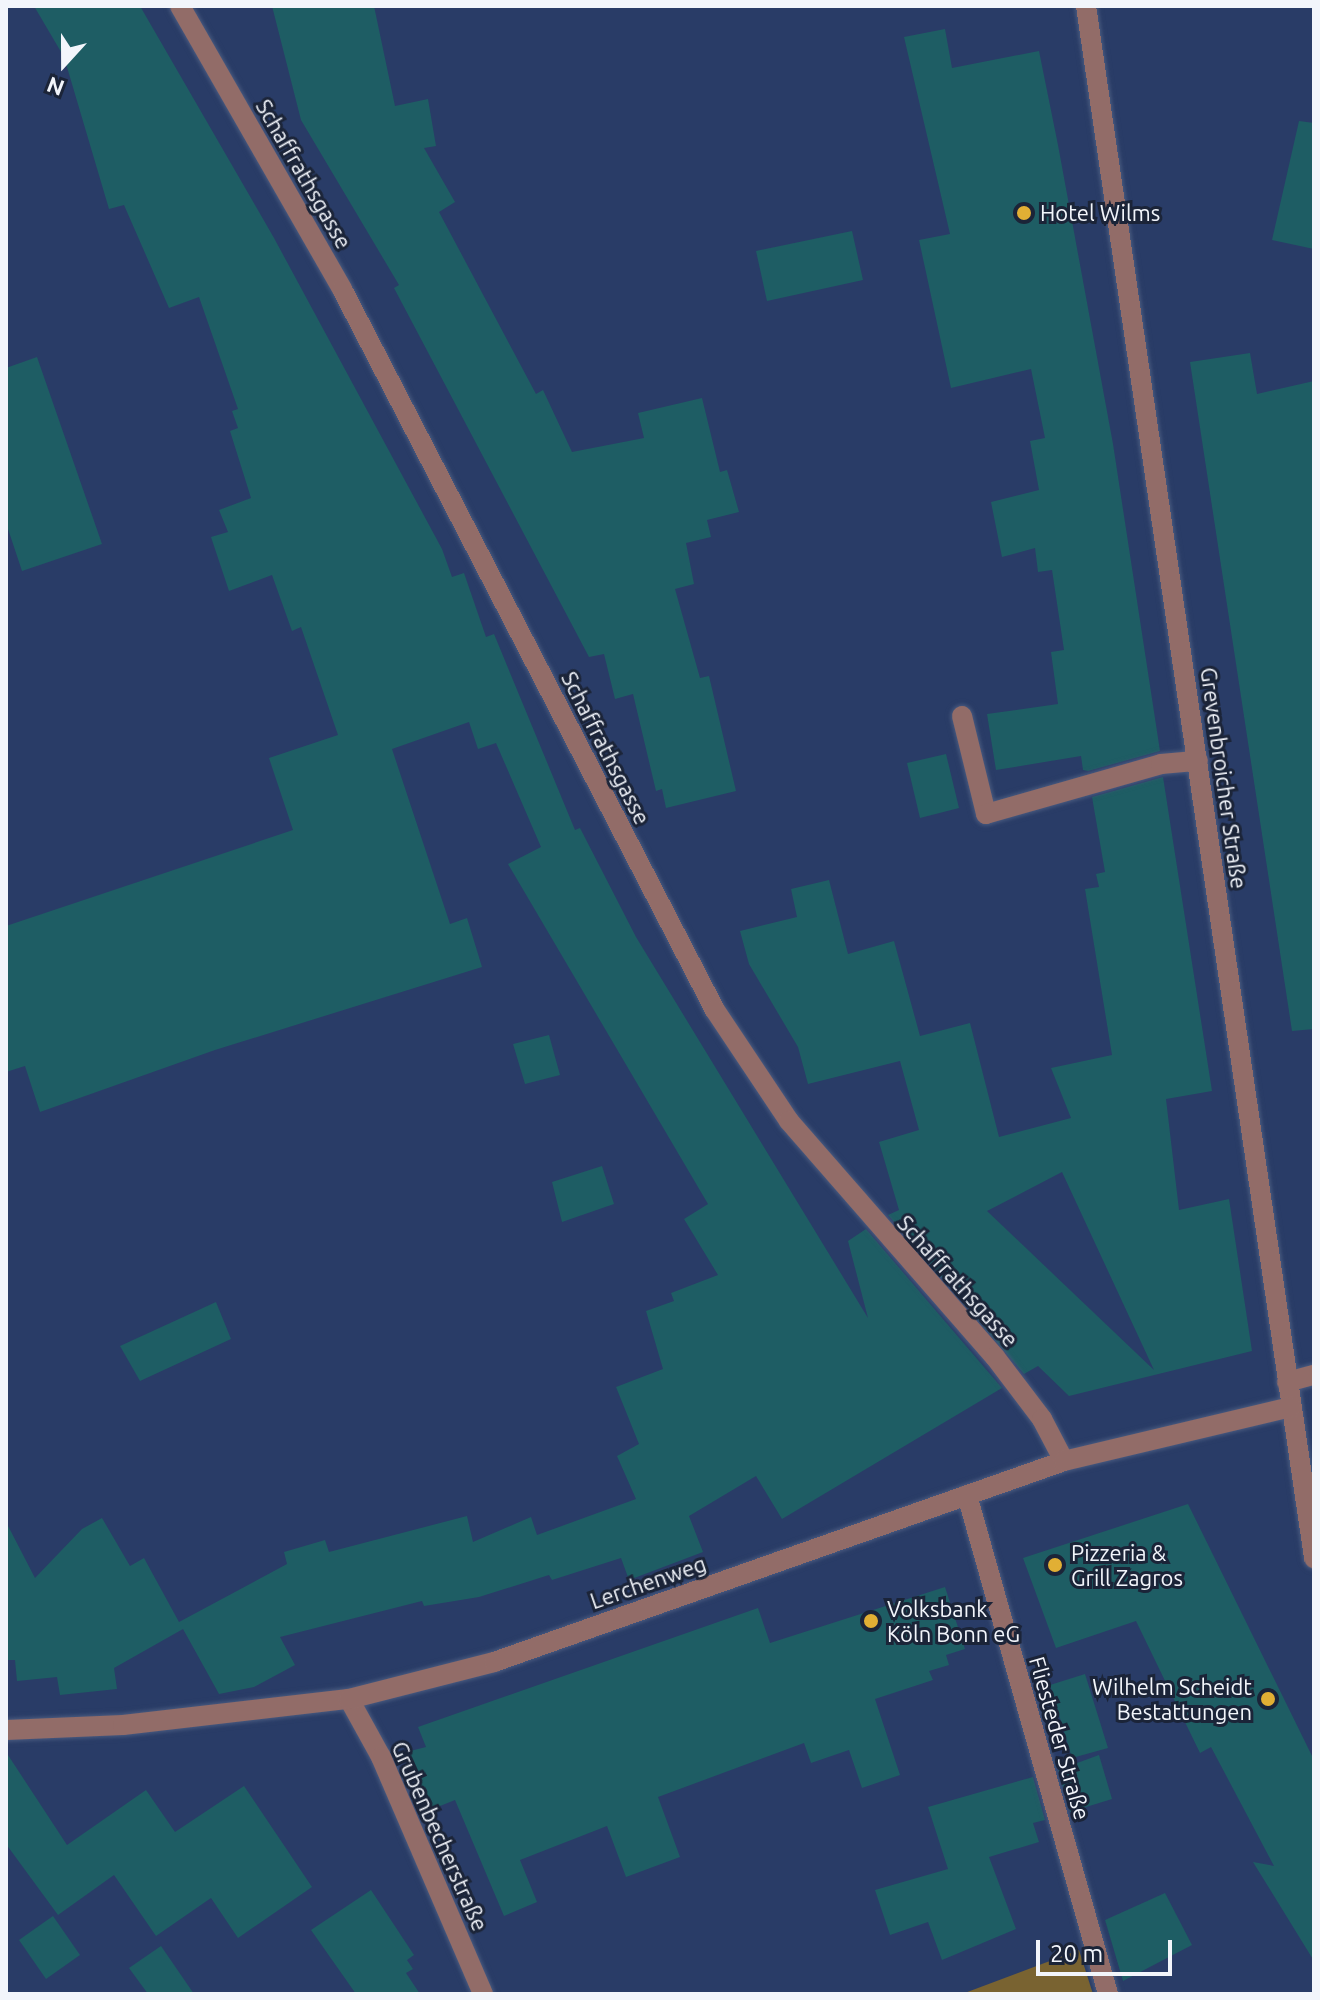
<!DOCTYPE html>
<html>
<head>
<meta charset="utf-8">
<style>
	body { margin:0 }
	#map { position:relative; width:1320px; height:2000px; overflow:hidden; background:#293c67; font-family:Ubuntu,sans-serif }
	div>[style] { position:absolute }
	.green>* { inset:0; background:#796331 }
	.building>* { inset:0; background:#1e5d64 }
	.roads { filter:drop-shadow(0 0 2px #495a7f) drop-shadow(0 0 2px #495a7f) }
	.lane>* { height:20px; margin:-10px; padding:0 10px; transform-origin:10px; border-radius:10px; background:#926c68 }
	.street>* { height:20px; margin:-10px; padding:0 10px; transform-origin:10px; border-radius:10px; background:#926c68 }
	.dots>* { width:22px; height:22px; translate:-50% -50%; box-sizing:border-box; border:4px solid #1b2438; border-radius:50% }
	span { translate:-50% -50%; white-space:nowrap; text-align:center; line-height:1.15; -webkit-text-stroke:6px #1b2438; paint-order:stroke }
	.street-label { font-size:22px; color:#f2f5fb }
	.poi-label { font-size:22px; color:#f2f5fb }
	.left { translate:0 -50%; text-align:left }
	.right { translate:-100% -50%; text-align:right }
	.frame { position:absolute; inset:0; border:8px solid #f2f5fb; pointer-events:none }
	.north { position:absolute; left:24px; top:24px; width:80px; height:80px; -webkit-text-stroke:6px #1b2438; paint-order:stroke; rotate:201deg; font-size:22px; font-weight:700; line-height:32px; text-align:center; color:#f2f5fb }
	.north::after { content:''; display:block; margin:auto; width:28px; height:36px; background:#f2f5fb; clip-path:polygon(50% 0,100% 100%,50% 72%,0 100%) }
	.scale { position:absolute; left:1036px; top:1940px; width:136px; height:36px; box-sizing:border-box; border:4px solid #f2f5fb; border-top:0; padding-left:10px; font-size:24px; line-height:28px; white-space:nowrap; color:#f2f5fb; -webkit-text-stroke:6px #1b2438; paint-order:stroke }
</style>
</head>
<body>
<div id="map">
	<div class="green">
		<div style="clip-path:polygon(1079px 1950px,1093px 1994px,962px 1994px)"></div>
	</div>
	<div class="building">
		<div style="clip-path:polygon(34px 6px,140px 6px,274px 238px,442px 549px,452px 577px,464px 573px,486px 637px,494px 634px,575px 830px,580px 828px,636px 937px,868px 1318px,848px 1241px,866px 1229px,1002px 1388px,782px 1519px,756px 1476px,689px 1516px,703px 1552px,629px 1580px,621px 1558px,552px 1580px,549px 1575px,479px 1597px,424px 1606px,422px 1601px,280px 1637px,295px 1665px,254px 1687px,219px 1694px,183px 1629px,114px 1668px,117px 1689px,60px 1695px,57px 1677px,17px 1681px,15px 1660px,6px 1660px,6px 1522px,35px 1578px,82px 1529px,102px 1518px,130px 1566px,144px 1558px,179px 1622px,287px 1564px,284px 1552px,325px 1540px,329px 1552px,467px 1516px,473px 1542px,531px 1517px,537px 1535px,636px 1499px,617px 1456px,639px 1444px,616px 1387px,663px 1369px,646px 1311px,674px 1301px,671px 1293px,718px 1275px,684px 1219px,708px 1204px,508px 864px,541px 847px,496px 743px,478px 749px,469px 722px,392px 749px,450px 924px,467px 918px,482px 967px,215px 1050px,40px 1112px,25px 1066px,6px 1072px,6px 926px,293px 830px,269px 758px,338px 735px,301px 627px,292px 631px,272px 575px,229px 591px,211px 537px,228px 532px,219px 510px,251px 498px,230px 431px,238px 428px,232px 411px,238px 409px,199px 297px,169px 308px,124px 205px,109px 209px,64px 57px)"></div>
		<div style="clip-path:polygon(272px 6px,374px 6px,395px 106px,428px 99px,436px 146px,424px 148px,455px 202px,439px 212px,536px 394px,543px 390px,572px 452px,644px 438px,638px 413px,702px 398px,720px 472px,727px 470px,739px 512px,707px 520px,711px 537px,686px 543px,694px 584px,675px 589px,700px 678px,709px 676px,736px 791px,666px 808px,662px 789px,656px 791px,633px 694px,615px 699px,604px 654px,589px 657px,394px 288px,399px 285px,301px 120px)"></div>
		<div style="clip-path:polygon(945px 29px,952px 68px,1039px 51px,1058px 145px,1113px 444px,1160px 751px,1088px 771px,1083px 770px,1081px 756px,996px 770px,987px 714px,1058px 704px,1051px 652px,1064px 650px,1052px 570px,1038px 572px,1035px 548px,1002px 557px,991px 502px,1039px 490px,1030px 441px,1045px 438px,1031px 369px,951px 388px,919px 240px,950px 234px,904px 37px)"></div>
		<div style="clip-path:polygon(1299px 121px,1314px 123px,1314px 249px,1272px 240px)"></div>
		<div style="clip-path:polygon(852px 231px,863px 280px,767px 301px,756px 251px)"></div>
		<div style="clip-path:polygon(1250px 353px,1257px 394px,1314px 381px,1314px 1029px,1292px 1031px,1190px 362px)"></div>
		<div style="clip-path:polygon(37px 357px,102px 544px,22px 571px,6px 523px,6px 368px)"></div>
		<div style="clip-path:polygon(946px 754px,959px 808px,920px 818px,907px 763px)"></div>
		<div style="clip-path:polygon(evenodd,1163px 777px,1212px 1091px,1166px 1099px,1179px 1210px,1229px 1199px,1252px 1351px,1069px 1396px,1038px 1366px,1024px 1374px,888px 1215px,899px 1210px,879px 1142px,919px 1130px,900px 1061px,808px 1084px,798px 1047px,749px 964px,740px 931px,797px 917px,791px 889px,829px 880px,848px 954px,894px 941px,920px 1036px,970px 1023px,999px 1137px,1071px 1118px,1051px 1068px,1112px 1055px,1085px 889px,1099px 887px,1096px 874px,1105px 872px,1092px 797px,1163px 777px,1062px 1172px,1154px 1370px,987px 1211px,1062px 1172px)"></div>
		<div style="clip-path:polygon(549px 1035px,560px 1075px,525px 1084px,513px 1044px)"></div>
		<div style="clip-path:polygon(602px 1166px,614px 1204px,562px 1222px,552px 1182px)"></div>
		<div style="clip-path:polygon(216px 1302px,231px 1339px,140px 1381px,120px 1346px)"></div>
		<div style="clip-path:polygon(1188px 1504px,1314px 1760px,1314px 1961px,1253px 1862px,1274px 1866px,1211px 1747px,1200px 1753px,1136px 1621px,1056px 1648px,1023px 1558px)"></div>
		<div style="clip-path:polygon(945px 1587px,965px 1649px,946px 1655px,949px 1665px,929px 1671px,933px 1680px,875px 1699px,900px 1775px,862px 1788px,849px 1750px,811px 1763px,804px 1743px,658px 1797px,680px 1857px,626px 1877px,607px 1826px,520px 1860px,537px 1902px,504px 1916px,455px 1800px,430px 1810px,406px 1752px,426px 1747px,418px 1727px,758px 1608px,770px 1643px)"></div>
		<div style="clip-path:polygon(1085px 1674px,1108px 1748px,1072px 1758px,1050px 1685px)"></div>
		<div style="clip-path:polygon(6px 1752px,67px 1845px,146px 1790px,175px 1832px,244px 1786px,312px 1887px,238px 1938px,211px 1898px,156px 1936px,114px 1875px,58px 1915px,6px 1844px)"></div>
		<div style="clip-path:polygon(1099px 1755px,1112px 1799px,1070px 1812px,1058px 1770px)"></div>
		<div style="clip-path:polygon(1033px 1777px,1045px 1820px,1033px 1823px,1039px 1842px,989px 1857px,1016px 1929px,942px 1960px,928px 1922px,890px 1935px,875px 1890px,948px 1869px,928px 1807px)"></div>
		<div style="clip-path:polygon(371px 1890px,414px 1955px,407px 1960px,413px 1969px,406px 1973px,420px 1994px,356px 1994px,311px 1930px)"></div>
		<div style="clip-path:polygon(1165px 1893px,1192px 1945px,1123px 1981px,1105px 1920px)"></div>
		<div style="clip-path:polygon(53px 1916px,80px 1955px,46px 1979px,19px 1940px)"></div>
		<div style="clip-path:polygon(161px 1946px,194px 1994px,148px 1994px,129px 1968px)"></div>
	</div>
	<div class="roads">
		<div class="lane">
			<div style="left:962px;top:716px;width:101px;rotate:76.2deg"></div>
			<div style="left:986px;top:814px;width:182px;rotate:-15.9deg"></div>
			<div style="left:1161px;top:764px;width:37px;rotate:-5deg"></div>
			<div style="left:1287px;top:1382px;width:28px;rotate:-15deg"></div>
		</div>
		<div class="street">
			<div style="left:180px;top:6px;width:326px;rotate:60.2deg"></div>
			<div style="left:342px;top:289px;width:812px;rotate:62.65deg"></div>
			<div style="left:715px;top:1010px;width:133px;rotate:56.3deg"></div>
			<div style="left:789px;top:1121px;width:313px;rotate:48.9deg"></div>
			<div style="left:995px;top:1357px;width:78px;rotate:52.8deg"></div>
			<div style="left:1042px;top:1419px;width:47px;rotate:62.4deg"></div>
			<div style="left:1086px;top:6px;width:1569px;rotate:81.64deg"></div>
			<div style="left:967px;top:1495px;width:519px;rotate:74.22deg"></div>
			<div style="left:349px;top:1699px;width:66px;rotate:61.1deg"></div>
			<div style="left:381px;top:1757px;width:258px;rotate:66.7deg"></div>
			<div style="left:6px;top:1730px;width:117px;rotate:-2.4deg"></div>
			<div style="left:123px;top:1725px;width:227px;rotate:-6.6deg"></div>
			<div style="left:349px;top:1699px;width:150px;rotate:-14.3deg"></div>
			<div style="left:494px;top:1662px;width:604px;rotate:-19.42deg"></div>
			<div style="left:1064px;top:1461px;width:233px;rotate:-13.4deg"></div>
		</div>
	</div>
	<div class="dots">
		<div style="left:1024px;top:213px;background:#e1af34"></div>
		<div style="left:1055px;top:1565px;background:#e1af34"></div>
		<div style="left:871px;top:1621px;background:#e1af34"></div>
		<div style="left:1268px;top:1699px;background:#e1af34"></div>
	</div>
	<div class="street-label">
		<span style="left:304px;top:174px;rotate:60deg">Schaffrathsgasse</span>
		<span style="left:606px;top:748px;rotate:63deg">Schaffrathsgasse</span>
		<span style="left:1224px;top:778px;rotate:82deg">Grevenbroicher Straße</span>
		<span style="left:958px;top:1281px;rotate:48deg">Schaffrathsgasse</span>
		<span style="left:648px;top:1582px;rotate:-19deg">Lerchenweg</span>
		<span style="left:1060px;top:1738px;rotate:74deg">Fliesteder Straße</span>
		<span style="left:440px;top:1836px;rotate:66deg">Grubenbecherstraße</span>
	</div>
	<div class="poi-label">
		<span class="left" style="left:1040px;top:213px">Hotel Wilms</span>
		<span class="left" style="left:1071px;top:1565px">Pizzeria &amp;<br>Grill Zagros</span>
		<span class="left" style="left:887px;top:1621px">Volksbank<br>Köln Bonn eG</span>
		<span class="right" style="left:1252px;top:1699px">Wilhelm Scheidt<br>Bestattungen</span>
	</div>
	<div class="frame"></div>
	<div class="north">N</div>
	<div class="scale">20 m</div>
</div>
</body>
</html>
